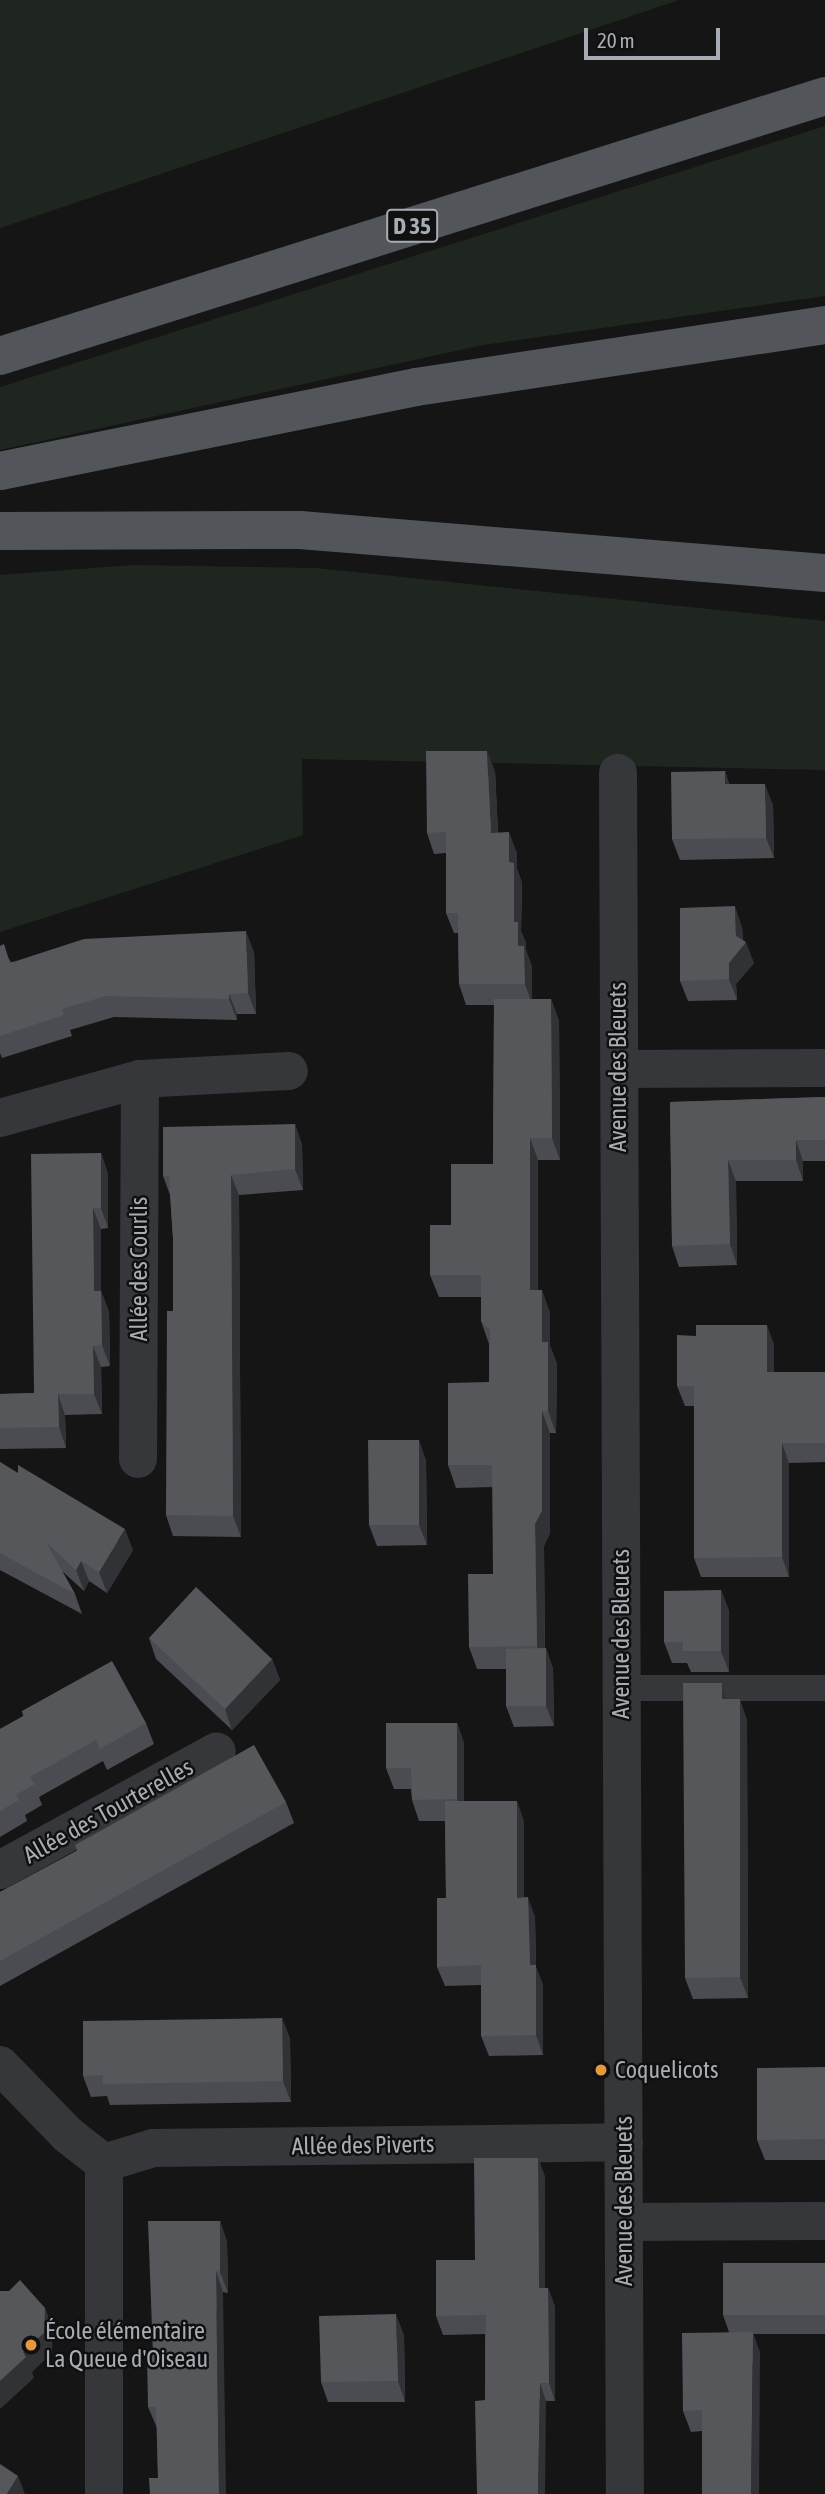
<!DOCTYPE html>
<html>
<head>
<meta charset="utf-8">
<style>
	body { margin:0 }
	#map { position:relative; width:825px; height:2494px; overflow:hidden; background:#151516; font-family:"Asap Condensed",sans-serif }
	div>[style] { position:absolute }
	.green>* { inset:0; background:#1f261f }
	.lane>* { height:26px; margin:-13px; padding:0 13px; transform-origin:13px; border-radius:13px; background:#36373b }
	.street>* { height:38px; margin:-19px; padding:0 19px; transform-origin:19px; border-radius:19px; background:#36373b }
	.primary>* { height:38px; margin:-19px; padding:0 19px; transform-origin:19px; border-radius:19px; background:#52555a }
	.wall>* { inset:0; background:#4b4c51 }
	.shaded-wall>* { inset:0; background:#313235 }
	.building>* { inset:0; background:#55575b }
	.dots>* { width:19px; height:19px; translate:-50% -50%; box-sizing:border-box; border:4px solid #101011; border-radius:50% }
	span { translate:-50% -50%; white-space:nowrap; text-align:center; line-height:1.15; -webkit-text-stroke:5px #101011; paint-order:stroke }
	.shield-label span { padding:2px 5px; background:#101011; border:2px solid; border-radius:5px; -webkit-text-stroke-width:0 }
	.shield-label { font-size:23px; color:#a7adb5; font-weight:700 }
	.street-label { font-size:24px; color:#a7adb5 }
	.poi-label { font-size:24px; color:#a7adb5 }
	.left { translate:0 -50%; text-align:left }
	.scale { position:absolute; left:584px; top:28px; width:136px; height:32px; box-sizing:border-box; border:4px solid #a7adb5; border-top:0; padding-left:9px; font-size:21px; line-height:24px; white-space:nowrap; color:#a7adb5; -webkit-text-stroke:5px #101011; paint-order:stroke }
</style>
</head>
<body>
<div id="map">
	<div class="green">
		<div style="clip-path:polygon(0 0,679px 0,0 228px)"></div>
		<div style="clip-path:polygon(825px 126px,825px 296px,483px 345px,0 450px,0 387px)"></div>
		<div style="clip-path:polygon(133px 565px,316px 568px,825px 621px,825px 770px,302px 759px,303px 835px,0 932px,0 575px)"></div>
	</div>
	<div class="lane">
		<div style="left:621px;top:1688px;width:204px"></div>
	</div>
	<div class="street">
		<div style="left:618px;top:773px;width:1721px;rotate:89.77deg"></div>
		<div style="left:619px;top:1069px;width:206px;rotate:-0.3deg"></div>
		<div style="left:0;top:1118px;width:145px;rotate:-15.6deg"></div>
		<div style="left:140px;top:1079px;width:149px;rotate:-3.1deg"></div>
		<div style="left:138px;top:1459px;width:380px;rotate:-89.7deg"></div>
		<div style="left:0;top:1870px;width:247px;rotate:-28.7deg"></div>
		<div style="left:0;top:2065px;width:98px;rotate:45.8deg"></div>
		<div style="left:68px;top:2135px;width:46px;rotate:37.9deg"></div>
		<div style="left:104px;top:2163px;width:331px;rotate:90deg"></div>
		<div style="left:104px;top:2163px;width:51px;rotate:-17deg"></div>
		<div style="left:153px;top:2148px;width:471px;rotate:-0.7deg"></div>
		<div style="left:624px;top:2222px;width:201px;rotate:-0.3deg"></div>
	</div>
	<div class="primary">
		<div style="left:0;top:356px;width:865px;rotate:-17.49deg"></div>
		<div style="left:0;top:471px;width:424px;rotate:-11.4deg"></div>
		<div style="left:416px;top:387px;width:414px;rotate:-8.6deg"></div>
		<div style="left:0;top:531px;width:300px;rotate:-0.2deg"></div>
		<div style="left:300px;top:530px;width:527px;rotate:4.68deg"></div>
	</div>
	<div class="wall">
		<div style="clip-path:polygon(495px 771px,498px 832px,517px 853px,517px 869px,522px 883px,521px 931px,526px 943px,526px 950px,532px 967px,532px 999px,551px 999px,559px 1021px,560px 1160px,538px 1160px,538px 1290px,550px 1312px,550px 1346px,557px 1364px,556px 1433px,550px 1433px,550px 1533px,544px 1546px,545px 1648px,546px 1648px,553px 1669px,554px 1726px,514px 1727px,506px 1706px,506px 1669px,477px 1669px,469px 1647px,493px 1574px,493px 1487px,456px 1488px,448px 1465px,489px 1382px,489px 1344px,481px 1321px,481px 1297px,439px 1297px,430px 1275px,451px 1225px,493px 1164px,494px 1005px,466px 1005px,459px 984px,458px 933px,454px 933px,446px 913px,446px 853px,434px 854px,427px 833px)"></div>
		<div style="clip-path:polygon(725px 771px,729px 784px,773px 805px,774px 858px,680px 860px,672px 839px)"></div>
		<div style="clip-path:polygon(742px 927px,743px 940px,754px 963px,736px 984px,737px 1000px,688px 1001px,680px 981px)"></div>
		<div style="clip-path:polygon(0 946px,11px 962px,254px 952px,256px 1014px,237px 1014px,237px 1020px,114px 1017px,70px 1030px,72px 1036px,2px 1058px,0 1053px)"></div>
		<div style="clip-path:polygon(825px 1097px,825px 1161px,803px 1161px,803px 1181px,736px 1181px,737px 1265px,679px 1267px,672px 1246px,670px 1102px)"></div>
		<div style="clip-path:polygon(295px 1124px,302px 1145px,303px 1190px,239px 1195px,241px 1537px,173px 1536px,166px 1515px,173px 1311px,173px 1238px,170px 1195px,163px 1176px)"></div>
		<div style="clip-path:polygon(101px 1153px,108px 1174px,108px 1228px,101px 1229px,101px 1291px,109px 1312px,110px 1366px,101px 1367px,102px 1414px,65px 1415px,66px 1448px,0 1449px,0 1394px,34px 1393px)"></div>
		<div style="clip-path:polygon(774px 1344px,774px 1372px,825px 1372px,825px 1462px,789px 1463px,789px 1577px,701px 1577px,694px 1558px,694px 1406px,685px 1406px,677px 1386px)"></div>
		<div style="clip-path:polygon(426px 1460px,427px 1545px,377px 1546px,369px 1525px)"></div>
		<div style="clip-path:polygon(0 1462px,133px 1550px,107px 1593px,89px 1581px,84px 1591px,62px 1571px,75px 1594px,82px 1614px,0 1570px)"></div>
		<div style="clip-path:polygon(721px 1590px,729px 1611px,729px 1672px,691px 1672px,687px 1663px,672px 1663px,664px 1642px)"></div>
		<div style="clip-path:polygon(149px 1638px,272px 1659px,280px 1680px,232px 1730px,156px 1659px)"></div>
		<div style="clip-path:polygon(722px 1683px,727px 1699px,747px 1720px,748px 1998px,693px 1999px,685px 1978px)"></div>
		<div style="clip-path:polygon(22px 1711px,146px 1723px,154px 1744px,107px 1770px,103px 1761px,39px 1797px,42px 1805px,25px 1815px,27px 1821px,0 1837px,0 1729px,23px 1716px)"></div>
		<div style="clip-path:polygon(457px 1723px,464px 1743px,464px 1801px,524px 1821px,524px 1897px,535px 1917px,536px 1967px,543px 1985px,543px 2055px,489px 2056px,481px 2036px,481px 1985px,445px 1986px,437px 1967px,446px 1898px,445px 1821px,419px 1821px,412px 1800px,411px 1789px,394px 1789px,386px 1768px)"></div>
		<div style="clip-path:polygon(286px 1802px,294px 1823px,0 1986px,0 1892px,77px 1851px,75px 1845px)"></div>
		<div style="clip-path:polygon(282px 2018px,290px 2039px,291px 2102px,110px 2105px,107px 2096px,91px 2097px,83px 2076px)"></div>
		<div style="clip-path:polygon(825px 2067px,825px 2160px,765px 2160px,757px 2140px)"></div>
		<div style="clip-path:polygon(538px 2158px,545px 2177px,545px 2288px,548px 2288px,555px 2307px,555px 2401px,485px 2400px,485px 2334px,443px 2335px,436px 2316px,475px 2260px)"></div>
		<div style="clip-path:polygon(220px 2221px,227px 2242px,228px 2293px,223px 2292px,158px 2478px,157px 2428px,148px 2407px,153px 2355px)"></div>
		<div style="clip-path:polygon(825px 2263px,825px 2334px,753px 2334px,760px 2353px,702px 2431px,691px 2432px,683px 2411px,729px 2332px,723px 2315px)"></div>
		<div style="clip-path:polygon(404px 2335px,405px 2402px,328px 2402px,321px 2382px)"></div>
	</div>
	<div class="shaded-wall">
		<div style="clip-path:polygon(487px 751px,495px 771px,499px 853px,491px 833px)"></div>
		<div style="clip-path:polygon(725px 771px,732px 792px,725px 784px)"></div>
		<div style="clip-path:polygon(765px 784px,773px 805px,774px 858px,766px 838px)"></div>
		<div style="clip-path:polygon(509px 832px,517px 853px,517px 869px,522px 883px,521px 931px,526px 943px,526px 950px,532px 967px,532px 1004px,525px 984px,514px 922px,509px 862px)"></div>
		<div style="clip-path:polygon(735px 906px,742px 927px,743px 946px,746px 942px,754px 963px,736px 984px,737px 1000px,729px 979px,729px 963px,736px 936px)"></div>
		<div style="clip-path:polygon(246px 931px,254px 952px,256px 1014px,248px 993px)"></div>
		<div style="clip-path:polygon(229px 994px,237px 1014px,237px 1020px,229px 999px)"></div>
		<div style="clip-path:polygon(551px 999px,559px 1021px,560px 1160px,552px 1138px)"></div>
		<div style="clip-path:polygon(295px 1124px,302px 1145px,303px 1190px,295px 1169px)"></div>
		<div style="clip-path:polygon(530px 1138px,538px 1160px,538px 1312px,530px 1290px)"></div>
		<div style="clip-path:polygon(796px 1140px,803px 1161px,803px 1181px,796px 1160px)"></div>
		<div style="clip-path:polygon(101px 1153px,108px 1174px,108px 1228px,101px 1208px)"></div>
		<div style="clip-path:polygon(728px 1160px,736px 1181px,737px 1265px,730px 1244px)"></div>
		<div style="clip-path:polygon(231px 1175px,239px 1195px,241px 1537px,233px 1516px)"></div>
		<div style="clip-path:polygon(93px 1208px,101px 1229px,101px 1312px,94px 1291px)"></div>
		<div style="clip-path:polygon(542px 1290px,550px 1312px,550px 1346px,557px 1364px,556px 1433px,548px 1411px,542px 1342px)"></div>
		<div style="clip-path:polygon(101px 1291px,109px 1312px,110px 1366px,102px 1345px)"></div>
		<div style="clip-path:polygon(767px 1325px,774px 1344px,774px 1392px,767px 1372px)"></div>
		<div style="clip-path:polygon(93px 1346px,101px 1367px,102px 1414px,94px 1394px)"></div>
		<div style="clip-path:polygon(58px 1394px,65px 1415px,66px 1448px,59px 1427px)"></div>
		<div style="clip-path:polygon(542px 1411px,550px 1433px,550px 1533px,544px 1546px,545px 1668px,537px 1646px,535px 1524px)"></div>
		<div style="clip-path:polygon(419px 1440px,426px 1460px,427px 1545px,419px 1525px)"></div>
		<div style="clip-path:polygon(782px 1443px,789px 1463px,789px 1577px,782px 1557px)"></div>
		<div style="clip-path:polygon(125px 1529px,133px 1550px,107px 1593px,99px 1572px)"></div>
		<div style="clip-path:polygon(81px 1561px,89px 1581px,84px 1591px,76px 1570px)"></div>
		<div style="clip-path:polygon(721px 1590px,729px 1611px,729px 1672px,721px 1651px)"></div>
		<div style="clip-path:polygon(546px 1648px,553px 1669px,554px 1726px,546px 1706px)"></div>
		<div style="clip-path:polygon(272px 1659px,280px 1680px,232px 1730px,225px 1709px)"></div>
		<div style="clip-path:polygon(722px 1683px,729px 1704px,722px 1699px)"></div>
		<div style="clip-path:polygon(740px 1699px,747px 1720px,748px 1998px,740px 1977px)"></div>
		<div style="clip-path:polygon(457px 1723px,464px 1743px,464px 1820px,457px 1799px)"></div>
		<div style="clip-path:polygon(517px 1801px,524px 1821px,524px 1918px,517px 1898px)"></div>
		<div style="clip-path:polygon(528px 1897px,535px 1917px,536px 1967px,543px 1985px,543px 2055px,536px 2035px,530px 1965px)"></div>
		<div style="clip-path:polygon(282px 2018px,290px 2039px,291px 2102px,283px 2081px)"></div>
		<div style="clip-path:polygon(538px 2158px,545px 2177px,545px 2307px,539px 2288px)"></div>
		<div style="clip-path:polygon(220px 2221px,227px 2242px,228px 2293px,220px 2272px)"></div>
		<div style="clip-path:polygon(216px 2271px,223px 2292px,226px 2494px,219px 2494px)"></div>
		<div style="clip-path:polygon(548px 2288px,555px 2307px,555px 2401px,549px 2383px)"></div>
		<div style="clip-path:polygon(45px 2308px,53px 2328px,52px 2353px,32px 2372px,34px 2378px,0 2409px,0 2381px,23px 2352px)"></div>
		<div style="clip-path:polygon(396px 2314px,404px 2335px,405px 2402px,398px 2381px)"></div>
		<div style="clip-path:polygon(753px 2332px,760px 2353px,759px 2494px,751px 2494px)"></div>
		<div style="clip-path:polygon(540px 2383px,546px 2401px,545px 2494px,538px 2494px)"></div>
		<div style="clip-path:polygon(18px 2476px,25px 2494px,7px 2494px)"></div>
	</div>
	<div class="building">
		<div style="clip-path:polygon(426px 751px,487px 751px,491px 833px,509px 832px,509px 862px,514px 863px,514px 922px,518px 922px,518px 946px,524px 946px,525px 984px,459px 984px,458px 913px,446px 913px,446px 832px,427px 833px)"></div>
		<div style="clip-path:polygon(725px 771px,725px 784px,765px 784px,766px 838px,672px 839px,671px 772px)"></div>
		<div style="clip-path:polygon(735px 906px,736px 936px,746px 942px,729px 963px,729px 979px,680px 981px,680px 908px)"></div>
		<div style="clip-path:polygon(246px 931px,248px 993px,229px 994px,229px 999px,106px 996px,62px 1009px,64px 1015px,0 1036px,0 946px,4px 944px,10px 963px,84px 939px)"></div>
		<div style="clip-path:polygon(494px 999px,551px 999px,552px 1138px,530px 1138px,530px 1290px,542px 1290px,542px 1342px,548px 1342px,548px 1411px,542px 1411px,542px 1511px,535px 1524px,537px 1646px,469px 1647px,468px 1574px,493px 1574px,492px 1465px,448px 1465px,448px 1383px,489px 1382px,490px 1330px,481px 1321px,481px 1275px,430px 1275px,430px 1225px,451px 1225px,451px 1164px,493px 1164px)"></div>
		<div style="clip-path:polygon(825px 1097px,825px 1140px,796px 1140px,796px 1160px,728px 1160px,730px 1244px,672px 1246px,670px 1102px)"></div>
		<div style="clip-path:polygon(295px 1124px,295px 1169px,231px 1175px,233px 1516px,166px 1515px,167px 1311px,173px 1311px,173px 1238px,169px 1176px,163px 1176px,163px 1127px)"></div>
		<div style="clip-path:polygon(101px 1153px,101px 1208px,93px 1208px,94px 1291px,101px 1291px,102px 1345px,93px 1346px,94px 1394px,58px 1394px,59px 1427px,0 1428px,0 1394px,34px 1393px,31px 1154px)"></div>
		<div style="clip-path:polygon(696px 1325px,767px 1325px,767px 1372px,825px 1372px,825px 1443px,782px 1443px,782px 1557px,694px 1558px,694px 1386px,677px 1386px,677px 1335px,696px 1336px)"></div>
		<div style="clip-path:polygon(368px 1440px,419px 1440px,419px 1525px,369px 1525px)"></div>
		<div style="clip-path:polygon(0 1462px,18px 1473px,18px 1465px,125px 1529px,99px 1572px,81px 1561px,76px 1570px,46px 1542px,75px 1594px,0 1553px)"></div>
		<div style="clip-path:polygon(196px 1587px,272px 1659px,225px 1709px,149px 1638px)"></div>
		<div style="clip-path:polygon(721px 1590px,721px 1651px,683px 1651px,683px 1642px,664px 1642px,664px 1591px)"></div>
		<div style="clip-path:polygon(546px 1648px,546px 1706px,506px 1706px,506px 1649px)"></div>
		<div style="clip-path:polygon(112px 1661px,146px 1723px,100px 1749px,96px 1740px,30px 1777px,35px 1784px,16px 1795px,19px 1800px,0 1811px,0 1729px,24px 1716px,22px 1711px)"></div>
		<div style="clip-path:polygon(683px 1683px,722px 1683px,722px 1699px,740px 1699px,740px 1977px,685px 1978px)"></div>
		<div style="clip-path:polygon(386px 1723px,457px 1723px,457px 1799px,412px 1800px,411px 1768px,386px 1768px)"></div>
		<div style="clip-path:polygon(254px 1745px,286px 1802px,0 1961px,0 1892px,78px 1850px,75px 1845px)"></div>
		<div style="clip-path:polygon(445px 1801px,517px 1801px,517px 1898px,528px 1897px,530px 1965px,536px 1965px,536px 2035px,481px 2036px,481px 1965px,437px 1967px,437px 1898px,446px 1898px)"></div>
		<div style="clip-path:polygon(282px 2018px,283px 2081px,103px 2084px,103px 2075px,83px 2076px,83px 2021px)"></div>
		<div style="clip-path:polygon(825px 2067px,825px 2139px,757px 2140px,757px 2068px)"></div>
		<div style="clip-path:polygon(474px 2158px,538px 2158px,539px 2288px,548px 2288px,549px 2383px,540px 2383px,538px 2494px,477px 2494px,475px 2401px,485px 2400px,486px 2315px,436px 2316px,436px 2260px,475px 2260px)"></div>
		<div style="clip-path:polygon(148px 2221px,220px 2221px,220px 2272px,216px 2271px,219px 2494px,150px 2494px,149px 2478px,158px 2478px,156px 2407px,148px 2407px,147px 2356px,153px 2355px)"></div>
		<div style="clip-path:polygon(723px 2263px,825px 2263px,825px 2315px,723px 2315px)"></div>
		<div style="clip-path:polygon(20px 2280px,45px 2308px,44px 2333px,23px 2352px,26px 2357px,0 2381px,0 2291px,9px 2291px)"></div>
		<div style="clip-path:polygon(396px 2314px,398px 2381px,321px 2382px,319px 2316px)"></div>
		<div style="clip-path:polygon(753px 2332px,751px 2494px,702px 2494px,702px 2410px,683px 2411px,682px 2333px)"></div>
		<div style="clip-path:polygon(0 2464px,18px 2476px,7px 2494px,0 2494px)"></div>
	</div>
	<div class="dots">
		<div style="left:601px;top:2070px;background:#e5983e"></div>
		<div style="left:31px;top:2345px;background:#e5983e"></div>
	</div>
	<div class="shield-label">
		<span style="left:412px;top:226px">D 35</span>
	</div>
	<div class="street-label">
		<span style="left:618px;top:1067px;rotate:-90deg">Avenue des Bleuets</span>
		<span style="left:139px;top:1269px;rotate:-90deg">Allée des Courlis</span>
		<span style="left:621px;top:1634px;rotate:-90deg">Avenue des Bleuets</span>
		<span style="left:108px;top:1811px;rotate:-29deg">Allée des Tourterelles</span>
		<span style="left:363px;top:2145px;rotate:-1deg">Allée des Piverts</span>
		<span style="left:624px;top:2201px;rotate:-90deg">Avenue des Bleuets</span>
	</div>
	<div class="poi-label">
		<span class="left" style="left:615px;top:2070px">Coquelicots</span>
		<span class="left" style="left:45px;top:2345px">École élémentaire<br>La Queue d'Oiseau</span>
	</div>
	<div class="scale">20 m</div>
</div>
</body>
</html>
